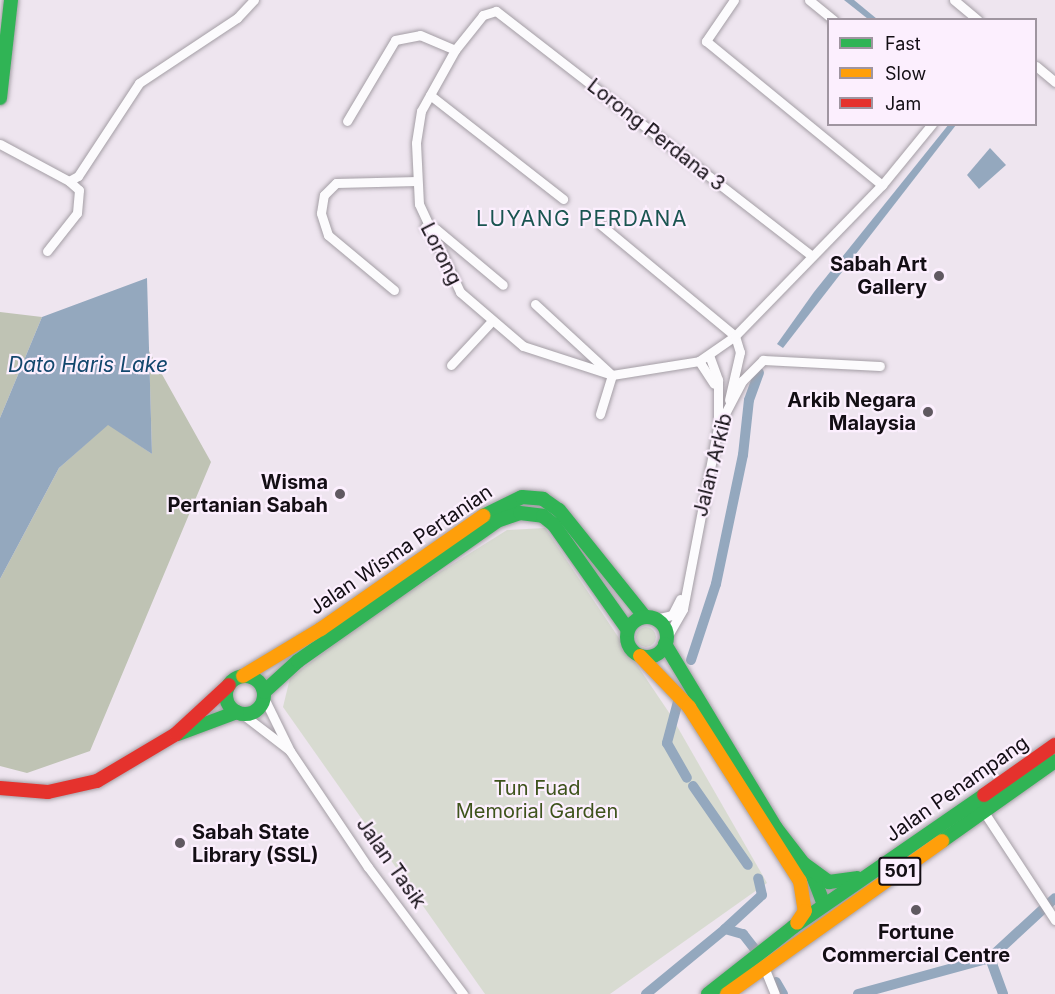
<!DOCTYPE html>
<html>
<head>
<meta charset="utf-8">
<style>
	body { margin:0 }
	#map { position:relative; width:1055px; height:994px; overflow:hidden; background:#eee5ef; font-family:Inter,sans-serif }
	div>[style] { position:absolute }
	.green>* { inset:0; background:#d8dbd1 }
	.round { border-radius:50% }
	.forest>* { inset:0; background:#bfc3b4 }
	.water>* { inset:0; background:#94a8be }
	.canal>* { height:10px; margin:-5px; padding:0 5px; transform-origin:5px; border-radius:5px; background:#94a8be }
	.roads { filter:drop-shadow(0 0 2px #a49ea5) drop-shadow(0 0 2px #a49ea5) }
	.street>* { height:9px; margin:-4.5px; padding:0 4.5px; transform-origin:4.5px; border-radius:4.5px; background:#fcfbfd }
	.fast>* { height:14px; margin:-7px; padding:0 7px; transform-origin:7px; border-radius:7px; background:#30b455 }
	.fast>.ring { margin:-7px; padding:0; box-sizing:content-box; background:none; border:14px solid #30b455; border-radius:50% }
	.slow>* { height:14px; margin:-7px; padding:0 7px; transform-origin:7px; border-radius:7px; background:#ff9f0a }
	.jam>* { height:14px; margin:-7px; padding:0 7px; transform-origin:7px; border-radius:7px; background:#e5322d }
	.dots>* { width:16px; height:16px; translate:-50% -50%; box-sizing:border-box; border:3px solid #fceffe; border-radius:50% }
	span { translate:-50% -50%; white-space:nowrap; text-align:center; line-height:1.15; -webkit-text-stroke:4.5px #fceffe; paint-order:stroke }
	.shield-label span { padding:2px 4px; background:#fceffe; border:2px solid; border-radius:4px; -webkit-text-stroke-width:0 }
	.shield-label { font-size:18px; color:#130e14; font-weight:700 }
	.street-label { font-size:20px; color:#130e14 }
	.poi-label { font-size:20px; color:#130e14; font-weight:700 }
	.right { translate:-100% -50%; text-align:right }
	.left { translate:0 -50%; text-align:left }
	.park-label { font-size:20px; color:#3e531c }
	.neighbourhood-label { font-size:21px; color:#1a5551; letter-spacing:1.5px }
	.water-label { font-size:21px; color:#12476d; font-style:italic }
	.legend { position:absolute; left:827px; top:18px; width:210px; height:108px; box-sizing:border-box; background:#fceffe; border:2px solid #9f95a0; margin:0; padding:8px 10px; list-style:none; font-size:18px; color:#130e14 }
	.legend li { display:flex; align-items:center; gap:12px; height:30px }
	.legend b { width:30px; border:2px solid #9f95a0 }
</style>
</head>
<body>
<div id="map">
	<div class="green">
		<div style="clip-path:polygon(545px 528px,670px 714px,767px 883px,610px 994px,485px 994px,283px 707px,290px 678px,381px 609px,507px 530px)"></div>
		<div class="round" style="left:636px;top:627px;width:20px;height:20px"></div>
	</div>
	<div class="forest">
		<div style="clip-path:polygon(0 312px,42px 317px,0 418px)"></div>
		<div style="clip-path:polygon(149px 351px,211px 462px,90px 751px,27px 773px,0 766px,0 579px,59px 468px,108px 424px,152px 454px)"></div>
	</div>
	<div class="water">
		<div style="clip-path:polygon(844px 0,854px 0,877px 19px,868px 19px)"></div>
		<div style="clip-path:polygon(949px 124px,956px 125px,783px 348px,777px 344px,814px 292px)"></div>
		<div style="clip-path:polygon(990px 148px,1006px 165px,979px 189px,967px 175px)"></div>
		<div style="clip-path:polygon(147px 278px,152px 454px,108px 425px,59px 468px,0 579px,0 418px,42px 317px)"></div>
	</div>
	<div class="canal">
		<div style="left:691px;top:660px;width:80px;rotate:-71.8deg"></div>
		<div style="left:716px;top:584px;width:132px;rotate:-78.2deg"></div>
		<div style="left:743px;top:455px;width:55px;rotate:-83.8deg"></div>
		<div style="left:749px;top:400px;width:29px;rotate:-70deg"></div>
		<div style="left:680px;top:694px;width:51px;rotate:104.9deg"></div>
		<div style="left:667px;top:743px;width:40px;rotate:60.3deg"></div>
		<div style="left:693px;top:786px;width:96px;rotate:55.2deg"></div>
		<div style="left:725px;top:929px;width:50px;rotate:-42.6deg"></div>
		<div style="left:762px;top:895px;width:17px;rotate:-103deg"></div>
		<div style="left:990px;top:958px;width:38px;rotate:70deg"></div>
		<div style="left:776px;top:982px;width:14px;rotate:60deg"></div>
		<div style="left:646px;top:994px;width:102px;rotate:-39.4deg"></div>
		<div style="left:725px;top:929px;width:19px;rotate:16deg"></div>
		<div style="left:743px;top:934px;width:33px;rotate:52deg"></div>
		<div style="left:858px;top:994px;width:137px;rotate:-15.3deg"></div>
		<div style="left:990px;top:958px;width:88px;rotate:-42.7deg"></div>
	</div>
	<div class="roads">
		<div class="street">
			<div style="left:734px;top:0;width:50px;rotate:124.3deg"></div>
			<div style="left:706px;top:41px;width:227px;rotate:39.3deg"></div>
			<div style="left:809px;top:0;width:32px;rotate:39deg"></div>
			<div style="left:954px;top:0;width:31px;rotate:40deg"></div>
			<div style="left:1036px;top:66px;width:25px;rotate:40deg"></div>
			<div style="left:430px;top:95px;width:169px;rotate:38deg"></div>
			<div style="left:347px;top:121px;width:94px;rotate:-59.3deg"></div>
			<div style="left:395px;top:40px;width:25px;rotate:-11deg"></div>
			<div style="left:420px;top:35px;width:38px;rotate:23deg"></div>
			<div style="left:0;top:144px;width:78px;rotate:28.2deg"></div>
			<div style="left:69px;top:181px;width:10px;rotate:-29deg"></div>
			<div style="left:78px;top:176px;width:111px;rotate:-56.7deg"></div>
			<div style="left:139px;top:83px;width:118px;rotate:-33.6deg"></div>
			<div style="left:237px;top:18px;width:25px;rotate:-47deg"></div>
			<div style="left:601px;top:225px;width:174px;rotate:39.6deg"></div>
			<div style="left:735px;top:336px;width:17px;rotate:73deg"></div>
			<div style="left:740px;top:352px;width:49px;rotate:102.9deg"></div>
			<div style="left:425px;top:227px;width:11px;rotate:10deg"></div>
			<div style="left:436px;top:229px;width:87px;rotate:39.9deg"></div>
			<div style="left:47px;top:251px;width:48px;rotate:-51.7deg"></div>
			<div style="left:77px;top:213px;width:23px;rotate:-85deg"></div>
			<div style="left:79px;top:190px;width:13px;rotate:-138deg"></div>
			<div style="left:812px;top:256px;width:400px;rotate:-142.2deg"></div>
			<div style="left:496px;top:11px;width:14px;rotate:163deg"></div>
			<div style="left:483px;top:15px;width:45px;rotate:128.7deg"></div>
			<div style="left:455px;top:50px;width:70px;rotate:119.1deg"></div>
			<div style="left:421px;top:111px;width:32px;rotate:99deg"></div>
			<div style="left:416px;top:143px;width:61px;rotate:87.2deg"></div>
			<div style="left:419px;top:204px;width:97px;rotate:65deg"></div>
			<div style="left:460px;top:292px;width:83px;rotate:40.6deg"></div>
			<div style="left:523px;top:346px;width:94px;rotate:18deg"></div>
			<div style="left:612px;top:375px;width:88px;rotate:-9.1deg"></div>
			<div style="left:699px;top:361px;width:44px;rotate:-34.8deg"></div>
			<div style="left:735px;top:336px;width:211px;rotate:-45.8deg"></div>
			<div style="left:882px;top:185px;width:79px;rotate:-50.7deg"></div>
			<div style="left:394px;top:290px;width:86px;rotate:-140.2deg"></div>
			<div style="left:328px;top:235px;width:23px;rotate:-108deg"></div>
			<div style="left:321px;top:213px;width:18px;rotate:-81deg"></div>
			<div style="left:324px;top:195px;width:17px;rotate:-45deg"></div>
			<div style="left:336px;top:183px;width:81px;rotate:-1.4deg"></div>
			<div style="left:535px;top:304px;width:105px;rotate:42.7deg"></div>
			<div style="left:612px;top:375px;width:41px;rotate:107.1deg"></div>
			<div style="left:709px;top:355px;width:27px;rotate:70deg"></div>
			<div style="left:718px;top:380px;width:45px;rotate:90deg"></div>
			<div style="left:699px;top:361px;width:27px;rotate:57deg"></div>
			<div style="left:451px;top:365px;width:57px;rotate:-47.1deg"></div>
			<div style="left:655px;top:619px;width:17px;rotate:-13deg"></div>
			<div style="left:672px;top:615px;width:18px;rotate:-63deg"></div>
			<div style="left:667px;top:637px;width:32px;rotate:-60deg"></div>
			<div style="left:683px;top:609px;width:185px;rotate:-79.1deg"></div>
			<div style="left:718px;top:427px;width:52px;rotate:-62.4deg"></div>
			<div style="left:742px;top:381px;width:30px;rotate:-45deg"></div>
			<div style="left:763px;top:360px;width:117px;rotate:2.9deg"></div>
			<div style="left:264px;top:698px;width:59px;rotate:63.9deg"></div>
			<div style="left:290px;top:751px;width:140px;rotate:56.1deg"></div>
			<div style="left:368px;top:867px;width:159px;rotate:53.2deg"></div>
			<div style="left:241px;top:713px;width:59px;rotate:37.5deg"></div>
			<div style="left:982px;top:809px;width:133px;rotate:56.7deg"></div>
			<div style="left:764px;top:967px;width:29px;rotate:68deg"></div>
		</div>
		<div class="fast">
			<div style="left:0;top:98px;width:99px;rotate:-83.6deg"></div>
			<div style="left:483px;top:516px;width:43px;rotate:-26deg"></div>
			<div style="left:522px;top:497px;width:21px;rotate:5deg"></div>
			<div style="left:543px;top:499px;width:19px;rotate:35deg"></div>
			<div style="left:559px;top:510px;width:137px;rotate:51.2deg"></div>
			<div class="ring" style="left:627px;top:617px;width:26px;height:26px"></div>
			<div style="left:665px;top:644px;width:215px;rotate:58.9deg"></div>
			<div style="left:776px;top:828px;width:61px;rotate:52.4deg"></div>
			<div style="left:813px;top:876px;width:31px;rotate:69deg"></div>
			<div class="ring" style="left:226px;top:676px;width:24px;height:24px"></div>
			<div style="left:264px;top:692px;width:46px;rotate:-42.4deg"></div>
			<div style="left:298px;top:661px;width:243px;rotate:-35.1deg"></div>
			<div style="left:497px;top:521px;width:24px;rotate:-19deg"></div>
			<div style="left:520px;top:513px;width:23px;rotate:7deg"></div>
			<div style="left:543px;top:516px;width:14px;rotate:39deg"></div>
			<div style="left:554px;top:525px;width:128px;rotate:54.8deg"></div>
			<div style="left:178px;top:734px;width:63px;rotate:-20.4deg"></div>
			<div style="left:942px;top:841px;width:138px;rotate:-35.3deg"></div>
			<div style="left:804px;top:864px;width:31px;rotate:36deg"></div>
			<div style="left:829px;top:882px;width:28px;rotate:-8deg"></div>
			<div style="left:708px;top:994px;width:108px;rotate:-38.2deg"></div>
			<div style="left:793px;top:927px;width:232px;rotate:-34.6deg"></div>
		</div>
		<div class="slow">
			<div style="left:640px;top:656px;width:71px;rotate:46.1deg"></div>
			<div style="left:689px;top:707px;width:206px;rotate:57.5deg"></div>
			<div style="left:800px;top:881px;width:30px;rotate:81deg"></div>
			<div style="left:805px;top:911px;width:14px;rotate:124deg"></div>
			<div style="left:243px;top:676px;width:91px;rotate:-31.1deg"></div>
			<div style="left:321px;top:629px;width:198px;rotate:-34.9deg"></div>
			<div style="left:727px;top:994px;width:264px;rotate:-35.4deg"></div>
		</div>
		<div class="jam">
			<div style="left:0;top:788px;width:48px;rotate:4.8deg"></div>
			<div style="left:48px;top:792px;width:50px;rotate:-12.7deg"></div>
			<div style="left:97px;top:781px;width:92px;rotate:-30.7deg"></div>
			<div style="left:176px;top:734px;width:72px;rotate:-42.8deg"></div>
			<div style="left:984px;top:795px;width:87px;rotate:-35.2deg"></div>
		</div>
	</div>
	<div class="dots">
		<div style="left:939px;top:276px;background:#605961"></div>
		<div style="left:928px;top:412px;background:#605961"></div>
		<div style="left:340px;top:494px;background:#605961"></div>
		<div style="left:180px;top:843px;background:#605961"></div>
		<div style="left:916px;top:910px;background:#605961"></div>
	</div>
	<div class="shield-label">
		<span style="left:900px;top:871px">501</span>
	</div>
	<div class="street-label">
		<span style="left:656px;top:135px;rotate:38deg">Lorong Perdana 3</span>
		<span style="left:441px;top:254px;rotate:63deg">Lorong</span>
		<span style="left:713px;top:465px;rotate:-76deg">Jalan Arkib</span>
		<span style="left:401px;top:550px;rotate:-34deg">Jalan Wisma Pertanian</span>
		<span style="left:957px;top:789px;rotate:-35deg">Jalan Penampang</span>
		<span style="left:391px;top:863px;rotate:55deg">Jalan Tasik</span>
	</div>
	<div class="poi-label">
		<span class="right" style="left:927px;top:276px">Sabah Art<br>Gallery</span>
		<span class="right" style="left:916px;top:412px">Arkib Negara<br>Malaysia</span>
		<span class="right" style="left:328px;top:494px">Wisma<br>Pertanian Sabah</span>
		<span class="left" style="left:192px;top:844px">Sabah State<br>Library (SSL)</span>
		<span style="left:916px;top:944px">Fortune<br>Commercial Centre</span>
	</div>
	<div class="park-label">
		<span style="left:537px;top:800px">Tun Fuad<br>Memorial Garden</span>
	</div>
	<div class="neighbourhood-label">
		<span style="left:582px;top:219px">LUYANG PERDANA</span>
	</div>
	<div class="water-label">
		<span style="left:88px;top:365px">Dato Haris Lake</span>
	</div>
	<ul class="legend">
	<li><b style="height:8px;background:#30b455"></b>Fast</li>
	<li><b style="height:8px;background:#ff9f0a"></b>Slow</li>
	<li><b style="height:8px;background:#e5322d"></b>Jam</li>
	</ul>
</div>
</body>
</html>
